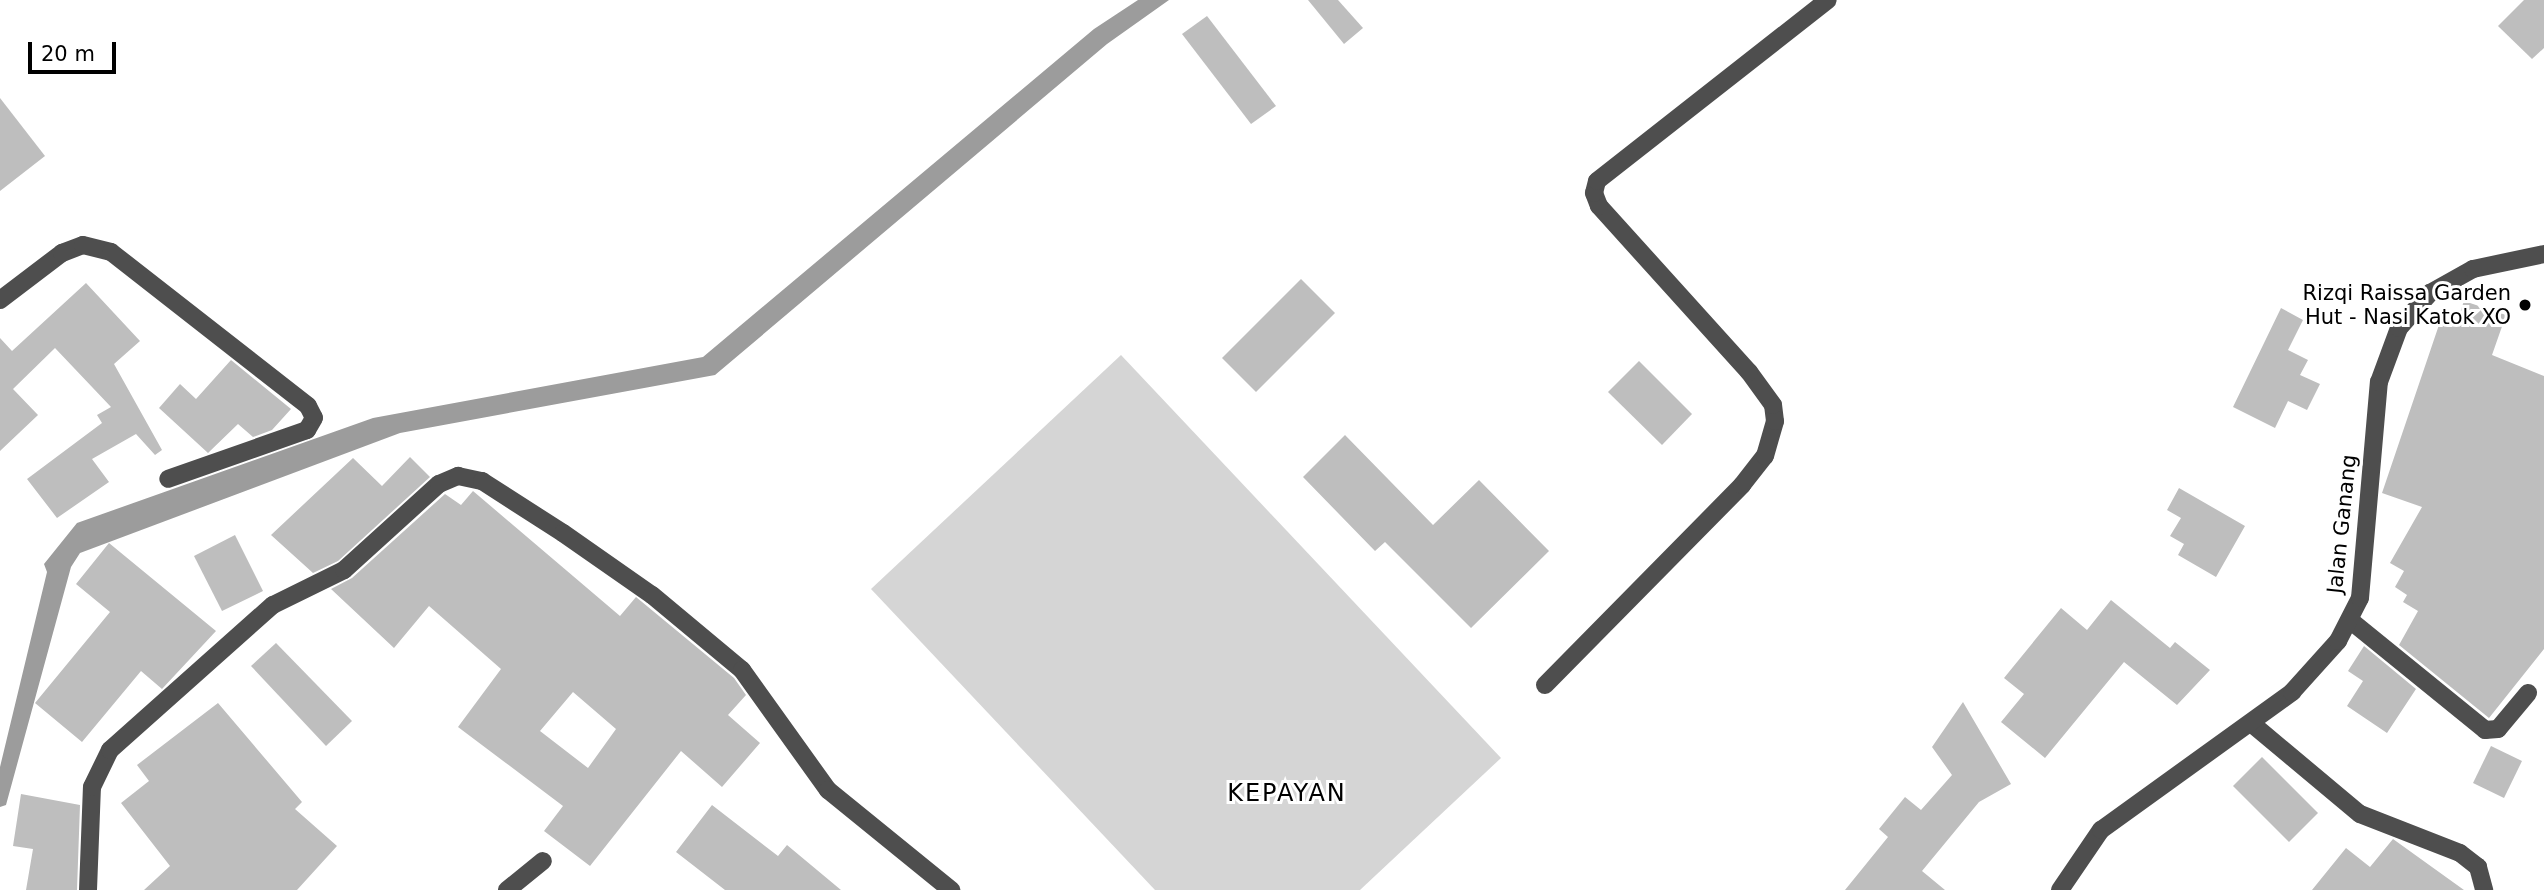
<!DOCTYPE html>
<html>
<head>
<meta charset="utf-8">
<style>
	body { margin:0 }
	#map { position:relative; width:2544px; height:890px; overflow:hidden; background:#fff; font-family:"DejaVu Sans",sans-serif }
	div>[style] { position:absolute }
	.green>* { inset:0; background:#d5d5d5 }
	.water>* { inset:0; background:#9c9c9c }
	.building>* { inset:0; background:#bebebe }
	.minor>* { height:18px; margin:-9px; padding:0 9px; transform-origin:9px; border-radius:9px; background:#4e4e4e }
	.dots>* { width:19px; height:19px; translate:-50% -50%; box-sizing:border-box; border:4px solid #fff; border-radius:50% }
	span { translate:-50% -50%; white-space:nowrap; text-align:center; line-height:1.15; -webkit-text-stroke:6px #fff; paint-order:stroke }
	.poi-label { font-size:21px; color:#000 }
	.right { translate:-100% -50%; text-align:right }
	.street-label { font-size:21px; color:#000 }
	.quarter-label { font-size:24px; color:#000; letter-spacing:2px }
	.scale { position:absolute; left:28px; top:42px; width:88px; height:32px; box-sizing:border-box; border:4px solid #000; border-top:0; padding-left:9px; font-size:21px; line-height:24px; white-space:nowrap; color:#000; -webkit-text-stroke:5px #fff; paint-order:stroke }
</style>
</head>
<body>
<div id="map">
	<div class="green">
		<div style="clip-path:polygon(1121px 355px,1501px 758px,1360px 890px,1155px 890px,871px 589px)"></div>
	</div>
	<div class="water">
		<div style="clip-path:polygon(1138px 0,1169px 0,1107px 44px,715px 375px,400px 433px,80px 553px,71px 567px,6px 805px,0 807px,0 767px,47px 572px,44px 564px,77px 523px,373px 418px,703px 357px,1094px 29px)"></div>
	</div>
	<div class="building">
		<div style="clip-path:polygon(1308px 0,1338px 0,1363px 28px,1344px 44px)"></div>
		<div style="clip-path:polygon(2524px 0,2544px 0,2544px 48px,2532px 59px,2498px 26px)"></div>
		<div style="clip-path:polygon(1207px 16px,1276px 106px,1251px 124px,1182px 34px)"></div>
		<div style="clip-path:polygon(0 98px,45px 156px,0 191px)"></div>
		<div style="clip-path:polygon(1301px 279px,1335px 313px,1256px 392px,1222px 358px)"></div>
		<div style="clip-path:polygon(86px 283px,140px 341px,114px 364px,162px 450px,155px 455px,136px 434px,92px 459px,109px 482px,57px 518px,27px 479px,102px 423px,97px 415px,111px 407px,55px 348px,13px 389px,38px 415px,0 451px,0 338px,12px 351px)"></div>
		<div style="clip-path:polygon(2464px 301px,2506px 315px,2492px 355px,2544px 376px,2544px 649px,2489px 718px,2399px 645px,2418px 611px,2403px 602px,2407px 595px,2395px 587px,2404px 571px,2390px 563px,2422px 507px,2382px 493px,2442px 316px,2457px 321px)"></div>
		<div style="clip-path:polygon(2281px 308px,2303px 320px,2288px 350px,2308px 360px,2300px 375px,2320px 384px,2307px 410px,2288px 401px,2275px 428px,2233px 407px)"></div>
		<div style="clip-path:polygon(231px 360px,291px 409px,272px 430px,253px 437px,238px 424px,208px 453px,159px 408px,180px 384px,196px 399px)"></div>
		<div style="clip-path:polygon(1639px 361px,1692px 414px,1662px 445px,1608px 392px)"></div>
		<div style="clip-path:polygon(1345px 435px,1433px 525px,1479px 480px,1549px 551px,1471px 628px,1385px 542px,1375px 551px,1303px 477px)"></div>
		<div style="clip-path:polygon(410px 457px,430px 477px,338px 561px,313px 573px,271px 535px,353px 458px,382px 486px)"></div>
		<div style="clip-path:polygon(2179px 488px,2245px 526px,2216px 577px,2178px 555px,2184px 544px,2170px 536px,2181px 518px,2167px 510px)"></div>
		<div style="clip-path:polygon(evenodd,473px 491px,620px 616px,636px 597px,734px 678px,746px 695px,728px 715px,760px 743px,722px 787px,681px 751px,590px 866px,544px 831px,563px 806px,458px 727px,501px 669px,429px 606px,394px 648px,331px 589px,352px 578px,445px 494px,461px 505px,473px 491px,573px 692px,616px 729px,588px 768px,540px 731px,573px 692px)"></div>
		<div style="clip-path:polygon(235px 535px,263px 591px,222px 611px,194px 556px)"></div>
		<div style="clip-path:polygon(109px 543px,216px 631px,162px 689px,141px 671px,82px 742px,35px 703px,110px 612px,76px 584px)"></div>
		<div style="clip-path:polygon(2111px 600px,2170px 648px,2175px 642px,2210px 670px,2177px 705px,2124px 662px,2045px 758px,2001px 722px,2024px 694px,2004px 678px,2061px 608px,2087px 630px)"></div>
		<div style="clip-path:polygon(276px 643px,352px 721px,326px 746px,251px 666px)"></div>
		<div style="clip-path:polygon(2364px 646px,2416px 689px,2387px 733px,2347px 706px,2363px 681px,2348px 671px)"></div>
		<div style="clip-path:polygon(1963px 702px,2011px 784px,1979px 802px,1922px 871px,1945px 890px,1845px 890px,1888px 837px,1879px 829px,1905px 797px,1921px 810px,1952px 775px,1932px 747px)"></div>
		<div style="clip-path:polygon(218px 703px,302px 802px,295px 809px,337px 846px,297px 890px,144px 890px,170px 866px,121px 803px,149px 781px,137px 765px)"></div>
		<div style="clip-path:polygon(2491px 746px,2522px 761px,2504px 798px,2473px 783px)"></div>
		<div style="clip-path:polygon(2262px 757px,2318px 813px,2289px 842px,2233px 786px)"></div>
		<div style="clip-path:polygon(21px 794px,80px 805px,77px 890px,26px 890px,33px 849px,13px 846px)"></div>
		<div style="clip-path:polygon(712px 805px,778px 856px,787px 845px,841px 890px,725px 890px,676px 852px)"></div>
		<div style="clip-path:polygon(2393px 839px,2464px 890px,2312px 890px,2346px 848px,2370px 867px)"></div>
	</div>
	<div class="minor">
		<div style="left:0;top:300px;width:78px;rotate:-37.2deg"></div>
		<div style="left:62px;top:253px;width:22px;rotate:-21deg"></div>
		<div style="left:83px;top:245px;width:29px;rotate:14deg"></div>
		<div style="left:111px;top:252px;width:250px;rotate:38deg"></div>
		<div style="left:308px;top:406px;width:13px;rotate:63deg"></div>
		<div style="left:314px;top:418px;width:14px;rotate:120deg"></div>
		<div style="left:307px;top:430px;width:147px;rotate:160.6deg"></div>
		<div style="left:2351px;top:621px;width:173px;rotate:39.1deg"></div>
		<div style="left:2485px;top:730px;width:13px;rotate:-4deg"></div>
		<div style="left:2498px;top:729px;width:47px;rotate:-50.2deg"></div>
		<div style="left:1545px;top:685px;width:281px;rotate:-45.4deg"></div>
		<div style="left:1742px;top:485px;width:37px;rotate:-52deg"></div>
		<div style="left:1765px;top:456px;width:36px;rotate:-74deg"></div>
		<div style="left:1775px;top:421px;width:16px;rotate:-97deg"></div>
		<div style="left:1773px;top:405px;width:41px;rotate:-126deg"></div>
		<div style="left:1749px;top:372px;width:224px;rotate:-132.1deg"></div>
		<div style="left:1599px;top:206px;width:14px;rotate:-111deg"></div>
		<div style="left:1594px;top:193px;width:12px;rotate:-76deg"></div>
		<div style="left:1597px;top:181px;width:293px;rotate:-38.1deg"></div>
		<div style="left:2251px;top:723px;width:142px;rotate:39.9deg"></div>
		<div style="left:2360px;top:814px;width:107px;rotate:21.3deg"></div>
		<div style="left:2460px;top:853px;width:23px;rotate:38deg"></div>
		<div style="left:2478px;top:867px;width:24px;rotate:75deg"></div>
		<div style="left:88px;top:890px;width:103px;rotate:-87.8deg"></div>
		<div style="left:92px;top:787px;width:41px;rotate:-64.1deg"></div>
		<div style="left:110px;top:750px;width:218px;rotate:-41.7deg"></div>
		<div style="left:273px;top:605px;width:79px;rotate:-26.2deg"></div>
		<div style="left:344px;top:570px;width:128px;rotate:-42.2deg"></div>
		<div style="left:439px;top:484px;width:21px;rotate:-23deg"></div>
		<div style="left:458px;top:476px;width:25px;rotate:12deg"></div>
		<div style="left:482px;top:481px;width:96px;rotate:32.7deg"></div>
		<div style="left:563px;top:533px;width:108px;rotate:34.9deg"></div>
		<div style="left:652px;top:595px;width:117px;rotate:39.8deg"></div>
		<div style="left:742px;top:670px;width:148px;rotate:54.4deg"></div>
		<div style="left:828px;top:790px;width:159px;rotate:39.1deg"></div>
		<div style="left:507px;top:890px;width:46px;rotate:-38.9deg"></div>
		<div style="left:2060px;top:890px;width:73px;rotate:-55.7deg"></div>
		<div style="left:2101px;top:830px;width:236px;rotate:-35.8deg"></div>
		<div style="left:2292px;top:692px;width:69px;rotate:-48deg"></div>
		<div style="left:2338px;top:641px;width:48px;rotate:-62.9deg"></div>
		<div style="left:2360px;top:598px;width:217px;rotate:-85deg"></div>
		<div style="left:2379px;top:382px;width:58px;rotate:-69.7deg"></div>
		<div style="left:2399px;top:328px;width:47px;rotate:-48.5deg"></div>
		<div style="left:2430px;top:293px;width:49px;rotate:-29.2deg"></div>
		<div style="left:2473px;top:269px;width:73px;rotate:-11.9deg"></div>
	</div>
	<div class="dots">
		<div style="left:2525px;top:305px;background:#000"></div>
	</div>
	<div class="poi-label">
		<span class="right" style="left:2511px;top:305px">Rizqi Raissa Garden<br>Hut - Nasi Katok XO</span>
	</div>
	<div class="street-label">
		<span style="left:2342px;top:524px;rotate:-84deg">Jalan Ganang</span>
	</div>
	<div class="quarter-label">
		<span style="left:1287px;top:794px">KEPAYAN</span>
	</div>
	<div class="scale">20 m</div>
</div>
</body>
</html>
